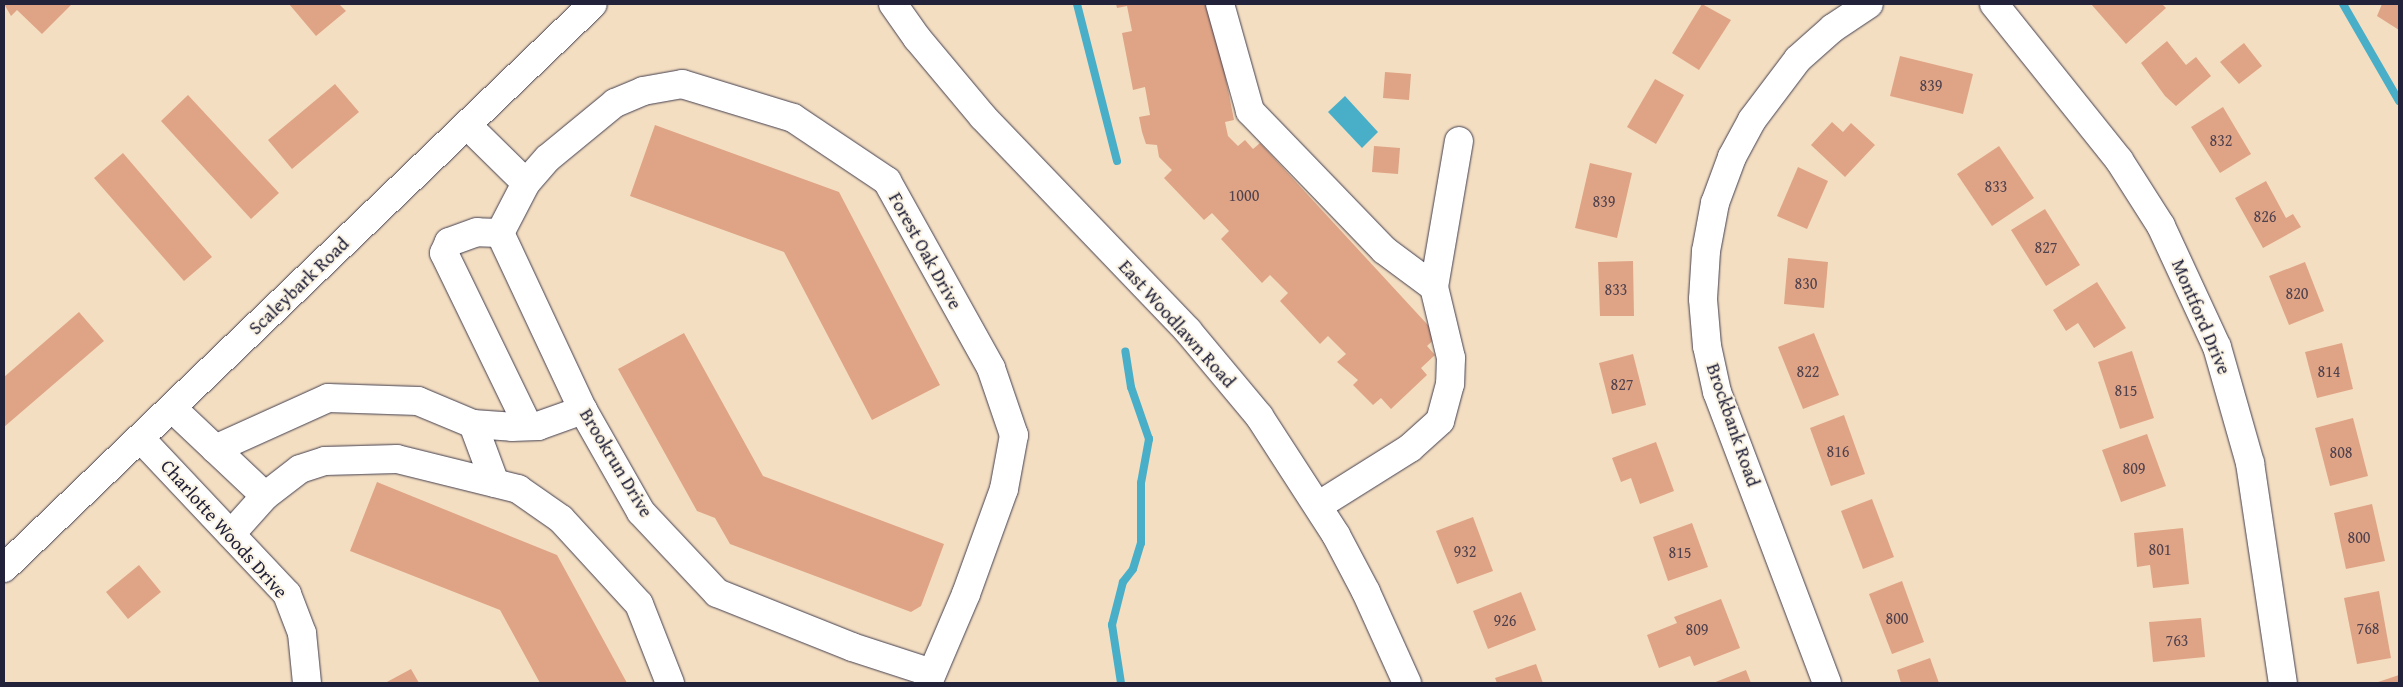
<!DOCTYPE html>
<html>
<head>
<meta charset="utf-8">
<style>
	body { margin:0 }
	#map { position:relative; width:2403px; height:687px; overflow:hidden; background:#f4dec1; font-family:"Gentium Book Plus",serif }
	div>[style] { position:absolute }
	.water>* { inset:0; background:#49afc8 }
	.stream>* { height:8px; margin:-4px; padding:0 4px; transform-origin:4px; border-radius:4px; background:#49afc8 }
	.building>* { inset:0; background:#dfa486 }
	.roads { filter:drop-shadow(0 0 1px #423e4f) drop-shadow(0 0 1px #423e4f) }
	.minor>* { height:28px; margin:-14px; padding:0 14px; transform-origin:14px; border-radius:14px; background:#fff }
	.major>* { height:28px; margin:-14px; padding:0 14px; transform-origin:14px; border-radius:14px; background:#fff }
	span { translate:-50% -50%; white-space:nowrap; text-align:center; line-height:1.15; -webkit-text-stroke:4px #fcf5e5; paint-order:stroke }
	.number-label { font-size:16px; color:#51424e }
	.number-label span { -webkit-text-stroke-width:0 }
	.street-label { font-size:19px; color:#22223b }
	.frame { position:absolute; inset:0; border:5px solid #22223b; pointer-events:none }
</style>
</head>
<body>
<div id="map">
	<div class="water">
		<div style="clip-path:polygon(1345px 96px,1378px 132px,1362px 148px,1328px 112px)"></div>
	</div>
	<div class="stream">
		<div style="left:1077px;top:4px;width:162px;rotate:75.7deg"></div>
		<div style="left:2343px;top:4px;width:112px;rotate:60deg"></div>
		<div style="left:1121px;top:683px;width:59px;rotate:-98.8deg"></div>
		<div style="left:1112px;top:625px;width:44px;rotate:-75.7deg"></div>
		<div style="left:1123px;top:582px;width:16px;rotate:-52deg"></div>
		<div style="left:1133px;top:569px;width:27px;rotate:-73deg"></div>
		<div style="left:1141px;top:543px;width:60px;rotate:-90deg"></div>
		<div style="left:1141px;top:483px;width:45px;rotate:-79.7deg"></div>
		<div style="left:1149px;top:439px;width:55px;rotate:-109.1deg"></div>
		<div style="left:1131px;top:387px;width:36px;rotate:-99deg"></div>
	</div>
	<div class="building">
		<div style="clip-path:polygon(4px 4px,72px 4px,42px 34px,17px 10px,11px 16px)"></div>
		<div style="clip-path:polygon(289px 4px,339px 4px,346px 11px,316px 36px)"></div>
		<div style="clip-path:polygon(1116px 4px,1211px 4px,1234px 120px,1225px 122px,1228px 136px,1238px 146px,1245px 140px,1253px 149px,1260px 143px,1438px 336px,1427px 346px,1435px 355px,1421px 368px,1427px 375px,1391px 409px,1381px 398px,1373px 405px,1353px 385px,1358px 380px,1337px 362px,1346px 354px,1328px 336px,1320px 344px,1280px 301px,1288px 293px,1270px 275px,1262px 283px,1221px 239px,1229px 231px,1212px 213px,1204px 220px,1164px 178px,1172px 170px,1159px 157px,1157px 145px,1146px 144px,1142px 132px,1139px 117px,1150px 115px,1145px 87px,1133px 90px,1122px 33px,1132px 31px,1127px 6px,1117px 8px)"></div>
		<div style="clip-path:polygon(1702px 4px,1731px 20px,1699px 70px,1672px 53px)"></div>
		<div style="clip-path:polygon(2091px 4px,2162px 4px,2166px 8px,2126px 44px)"></div>
		<div style="clip-path:polygon(2382px 4px,2399px 4px,2399px 30px,2377px 16px)"></div>
		<div style="clip-path:polygon(2167px 41px,2186px 65px,2196px 57px,2211px 76px,2176px 106px,2165px 96px,2141px 63px)"></div>
		<div style="clip-path:polygon(2244px 43px,2262px 66px,2239px 84px,2220px 62px)"></div>
		<div style="clip-path:polygon(1900px 56px,1973px 74px,1963px 114px,1890px 96px)"></div>
		<div style="clip-path:polygon(1385px 72px,1411px 74px,1409px 100px,1383px 98px)"></div>
		<div style="clip-path:polygon(1655px 79px,1684px 95px,1656px 144px,1627px 127px)"></div>
		<div style="clip-path:polygon(335px 84px,359px 112px,292px 169px,268px 140px)"></div>
		<div style="clip-path:polygon(188px 95px,279px 193px,251px 219px,161px 121px)"></div>
		<div style="clip-path:polygon(2223px 107px,2251px 154px,2220px 173px,2191px 127px)"></div>
		<div style="clip-path:polygon(1832px 122px,1843px 132px,1851px 123px,1875px 145px,1845px 177px,1811px 145px)"></div>
		<div style="clip-path:polygon(655px 125px,839px 192px,940px 385px,872px 420px,784px 252px,630px 196px)"></div>
		<div style="clip-path:polygon(1374px 146px,1400px 148px,1398px 174px,1372px 172px)"></div>
		<div style="clip-path:polygon(1999px 146px,2034px 198px,1992px 226px,1957px 174px)"></div>
		<div style="clip-path:polygon(123px 153px,212px 257px,184px 281px,94px 178px)"></div>
		<div style="clip-path:polygon(1590px 163px,1632px 173px,1617px 238px,1575px 228px)"></div>
		<div style="clip-path:polygon(1798px 167px,1828px 181px,1807px 229px,1777px 216px)"></div>
		<div style="clip-path:polygon(2266px 181px,2286px 218px,2293px 214px,2301px 227px,2263px 248px,2235px 198px)"></div>
		<div style="clip-path:polygon(2045px 209px,2080px 265px,2046px 286px,2011px 230px)"></div>
		<div style="clip-path:polygon(1788px 258px,1828px 262px,1824px 308px,1784px 304px)"></div>
		<div style="clip-path:polygon(1633px 261px,1634px 316px,1600px 316px,1598px 262px)"></div>
		<div style="clip-path:polygon(2305px 262px,2324px 311px,2289px 325px,2269px 276px)"></div>
		<div style="clip-path:polygon(2097px 282px,2126px 328px,2094px 348px,2078px 323px,2066px 331px,2053px 310px)"></div>
		<div style="clip-path:polygon(79px 312px,104px 341px,4px 427px,4px 377px)"></div>
		<div style="clip-path:polygon(684px 333px,763px 476px,944px 544px,921px 606px,911px 612px,730px 544px,715px 518px,697px 511px,618px 369px)"></div>
		<div style="clip-path:polygon(1814px 333px,1839px 395px,1803px 409px,1778px 347px)"></div>
		<div style="clip-path:polygon(2342px 343px,2353px 389px,2317px 398px,2305px 352px)"></div>
		<div style="clip-path:polygon(2132px 351px,2154px 418px,2120px 429px,2098px 362px)"></div>
		<div style="clip-path:polygon(1633px 354px,1646px 405px,1612px 414px,1599px 363px)"></div>
		<div style="clip-path:polygon(1844px 415px,1865px 474px,1831px 486px,1810px 428px)"></div>
		<div style="clip-path:polygon(2353px 418px,2368px 476px,2330px 486px,2315px 428px)"></div>
		<div style="clip-path:polygon(2147px 434px,2166px 486px,2121px 502px,2102px 450px)"></div>
		<div style="clip-path:polygon(1656px 442px,1674px 491px,1640px 504px,1631px 478px,1621px 482px,1612px 458px)"></div>
		<div style="clip-path:polygon(377px 482px,557px 555px,627px 683px,540px 683px,500px 610px,350px 551px)"></div>
		<div style="clip-path:polygon(1872px 499px,1894px 557px,1863px 569px,1841px 511px)"></div>
		<div style="clip-path:polygon(2372px 504px,2385px 561px,2346px 569px,2334px 513px)"></div>
		<div style="clip-path:polygon(1473px 517px,1493px 571px,1457px 584px,1436px 531px)"></div>
		<div style="clip-path:polygon(1692px 523px,1708px 567px,1668px 581px,1653px 537px)"></div>
		<div style="clip-path:polygon(2183px 528px,2189px 584px,2153px 588px,2150px 565px,2137px 567px,2134px 533px)"></div>
		<div style="clip-path:polygon(139px 565px,161px 592px,128px 619px,106px 592px)"></div>
		<div style="clip-path:polygon(1902px 581px,1924px 642px,1892px 654px,1869px 594px)"></div>
		<div style="clip-path:polygon(2379px 591px,2391px 658px,2357px 664px,2344px 598px)"></div>
		<div style="clip-path:polygon(1521px 592px,1536px 630px,1488px 649px,1473px 611px)"></div>
		<div style="clip-path:polygon(1721px 599px,1740px 648px,1694px 666px,1690px 656px,1659px 668px,1647px 635px,1677px 623px,1674px 617px)"></div>
		<div style="clip-path:polygon(2201px 618px,2205px 657px,2153px 662px,2149px 622px)"></div>
		<div style="clip-path:polygon(1930px 658px,1939px 683px,1901px 683px,1897px 670px)"></div>
		<div style="clip-path:polygon(1536px 664px,1543px 683px,1497px 683px,1495px 678px)"></div>
		<div style="clip-path:polygon(411px 669px,419px 683px,385px 683px)"></div>
		<div style="clip-path:polygon(1746px 670px,1751px 683px,1713px 683px)"></div>
		<div style="clip-path:polygon(2399px 675px,2399px 683px,2375px 683px)"></div>
	</div>
	<div class="roads">
		<div class="minor">
			<div style="left:1220px;top:4px;width:111px;rotate:74.3deg"></div>
			<div style="left:1250px;top:111px;width:193px;rotate:46deg"></div>
			<div style="left:1384px;top:250px;width:62px;rotate:36.5deg"></div>
			<div style="left:1434px;top:287px;width:73px;rotate:76.5deg"></div>
			<div style="left:1451px;top:358px;width:26px;rotate:92deg"></div>
			<div style="left:1450px;top:384px;width:38px;rotate:105deg"></div>
			<div style="left:1440px;top:421px;width:40px;rotate:138deg"></div>
			<div style="left:1410px;top:448px;width:107px;rotate:147.9deg"></div>
			<div style="left:1994px;top:4px;width:200px;rotate:51.3deg"></div>
			<div style="left:2119px;top:160px;width:78px;rotate:57.5deg"></div>
			<div style="left:2161px;top:226px;width:133px;rotate:65.2deg"></div>
			<div style="left:2217px;top:347px;width:121px;rotate:74.1deg"></div>
			<div style="left:2250px;top:463px;width:222px;rotate:81.5deg"></div>
			<div style="left:468px;top:126px;width:81px;rotate:44.5deg"></div>
			<div style="left:526px;top:183px;width:56px;rotate:117.5deg"></div>
			<div style="left:500px;top:233px;width:195px;rotate:64.9deg"></div>
			<div style="left:583px;top:410px;width:117px;rotate:60.4deg"></div>
			<div style="left:641px;top:512px;width:111px;rotate:46.8deg"></div>
			<div style="left:717px;top:593px;width:145px;rotate:21.8deg"></div>
			<div style="left:852px;top:647px;width:84px;rotate:18deg"></div>
			<div style="left:526px;top:183px;width:33px;rotate:-49deg"></div>
			<div style="left:548px;top:158px;width:87px;rotate:-39.4deg"></div>
			<div style="left:615px;top:103px;width:30px;rotate:-23deg"></div>
			<div style="left:643px;top:91px;width:40px;rotate:-10deg"></div>
			<div style="left:682px;top:84px;width:116px;rotate:17deg"></div>
			<div style="left:793px;top:118px;width:113px;rotate:33.8deg"></div>
			<div style="left:887px;top:181px;width:214px;rotate:60.9deg"></div>
			<div style="left:991px;top:368px;width:71px;rotate:71.1deg"></div>
			<div style="left:1014px;top:435px;width:55px;rotate:100.5deg"></div>
			<div style="left:1004px;top:489px;width:112px;rotate:109.9deg"></div>
			<div style="left:966px;top:594px;width:97px;rotate:113.1deg"></div>
			<div style="left:500px;top:233px;width:23px;rotate:-178deg"></div>
			<div style="left:477px;top:232px;width:30px;rotate:160deg"></div>
			<div style="left:449px;top:242px;width:12px;rotate:114deg"></div>
			<div style="left:444px;top:253px;width:192px;rotate:64.1deg"></div>
			<div style="left:1434px;top:287px;width:148px;rotate:-80.3deg"></div>
			<div style="left:172px;top:408px;width:128px;rotate:43.4deg"></div>
			<div style="left:473px;top:424px;width:63px;rotate:69.6deg"></div>
			<div style="left:141px;top:439px;width:213px;rotate:46.7deg"></div>
			<div style="left:287px;top:594px;width:42px;rotate:69deg"></div>
			<div style="left:302px;top:633px;width:50px;rotate:84.3deg"></div>
			<div style="left:215px;top:449px;width:124px;rotate:-24.3deg"></div>
			<div style="left:328px;top:398px;width:90px;rotate:1.9deg"></div>
			<div style="left:418px;top:401px;width:60px;rotate:22.7deg"></div>
			<div style="left:473px;top:424px;width:39px;rotate:4deg"></div>
			<div style="left:512px;top:427px;width:26px;rotate:-2deg"></div>
			<div style="left:538px;top:426px;width:48px;rotate:-19.6deg"></div>
			<div style="left:231px;top:534px;width:51px;rotate:-48.2deg"></div>
			<div style="left:265px;top:496px;width:44px;rotate:-37.6deg"></div>
			<div style="left:300px;top:469px;width:26px;rotate:-18deg"></div>
			<div style="left:325px;top:461px;width:72px;rotate:-1.6deg"></div>
			<div style="left:397px;top:459px;width:125px;rotate:13.9deg"></div>
			<div style="left:518px;top:489px;width:52px;rotate:34.9deg"></div>
			<div style="left:561px;top:519px;width:115px;rotate:47.5deg"></div>
			<div style="left:639px;top:604px;width:85px;rotate:68.6deg"></div>
			<div style="left:4px;top:568px;width:815px;rotate:-43.76deg"></div>
			<div style="left:1827px;top:683px;width:311px;rotate:-110.7deg"></div>
			<div style="left:1717px;top:392px;width:47px;rotate:-102.3deg"></div>
			<div style="left:1707px;top:346px;width:47px;rotate:-94.9deg"></div>
			<div style="left:1703px;top:299px;width:48px;rotate:-86.4deg"></div>
			<div style="left:1706px;top:251px;width:49px;rotate:-79.4deg"></div>
			<div style="left:1715px;top:203px;width:49px;rotate:-69.7deg"></div>
			<div style="left:1732px;top:157px;width:42px;rotate:-61.6deg"></div>
			<div style="left:1752px;top:120px;width:76px;rotate:-53deg"></div>
			<div style="left:1798px;top:59px;width:47px;rotate:-41.5deg"></div>
			<div style="left:1833px;top:28px;width:43px;rotate:-33.7deg"></div>
		</div>
		<div class="major">
			<div style="left:893px;top:4px;width:42px;rotate:54.8deg"></div>
			<div style="left:917px;top:38px;width:103px;rotate:50.1deg"></div>
			<div style="left:983px;top:117px;width:296px;rotate:46.2deg"></div>
			<div style="left:1188px;top:331px;width:111px;rotate:50.1deg"></div>
			<div style="left:1259px;top:416px;width:142px;rotate:57.1deg"></div>
			<div style="left:1336px;top:535px;width:64px;rotate:62.2deg"></div>
			<div style="left:1366px;top:592px;width:100px;rotate:65.7deg"></div>
		</div>
	</div>
	<div class="number-label">
		<span style="left:1931px;top:85px">839</span>
		<span style="left:2221px;top:140px">832</span>
		<span style="left:1996px;top:186px">833</span>
		<span style="left:1244px;top:195px">1000</span>
		<span style="left:1604px;top:201px">839</span>
		<span style="left:2265px;top:216px">826</span>
		<span style="left:2046px;top:247px">827</span>
		<span style="left:1806px;top:283px">830</span>
		<span style="left:1616px;top:289px">833</span>
		<span style="left:2297px;top:293px">820</span>
		<span style="left:1808px;top:371px">822</span>
		<span style="left:2329px;top:371px">814</span>
		<span style="left:1622px;top:384px">827</span>
		<span style="left:2126px;top:390px">815</span>
		<span style="left:1838px;top:451px">816</span>
		<span style="left:2341px;top:452px">808</span>
		<span style="left:2134px;top:468px">809</span>
		<span style="left:2359px;top:537px">800</span>
		<span style="left:2160px;top:549px">801</span>
		<span style="left:1465px;top:551px">932</span>
		<span style="left:1680px;top:552px">815</span>
		<span style="left:1897px;top:618px">800</span>
		<span style="left:1505px;top:620px">926</span>
		<span style="left:2368px;top:628px">768</span>
		<span style="left:1697px;top:629px">809</span>
		<span style="left:2177px;top:640px">763</span>
	</div>
	<div class="street-label">
		<span style="left:925px;top:251px;rotate:61deg">Forest Oak Drive</span>
		<span style="left:299px;top:286px;rotate:-44deg">Scaleybark Road</span>
		<span style="left:2201px;top:317px;rotate:67deg">Montford Drive</span>
		<span style="left:1177px;top:324px;rotate:48deg">East Woodlawn Road</span>
		<span style="left:1733px;top:425px;rotate:71deg">Brockbank Road</span>
		<span style="left:616px;top:463px;rotate:59deg">Brookrun Drive</span>
		<span style="left:224px;top:529px;rotate:48deg">Charlotte Woods Drive</span>
	</div>
	<div class="frame"></div>
</div>
</body>
</html>
